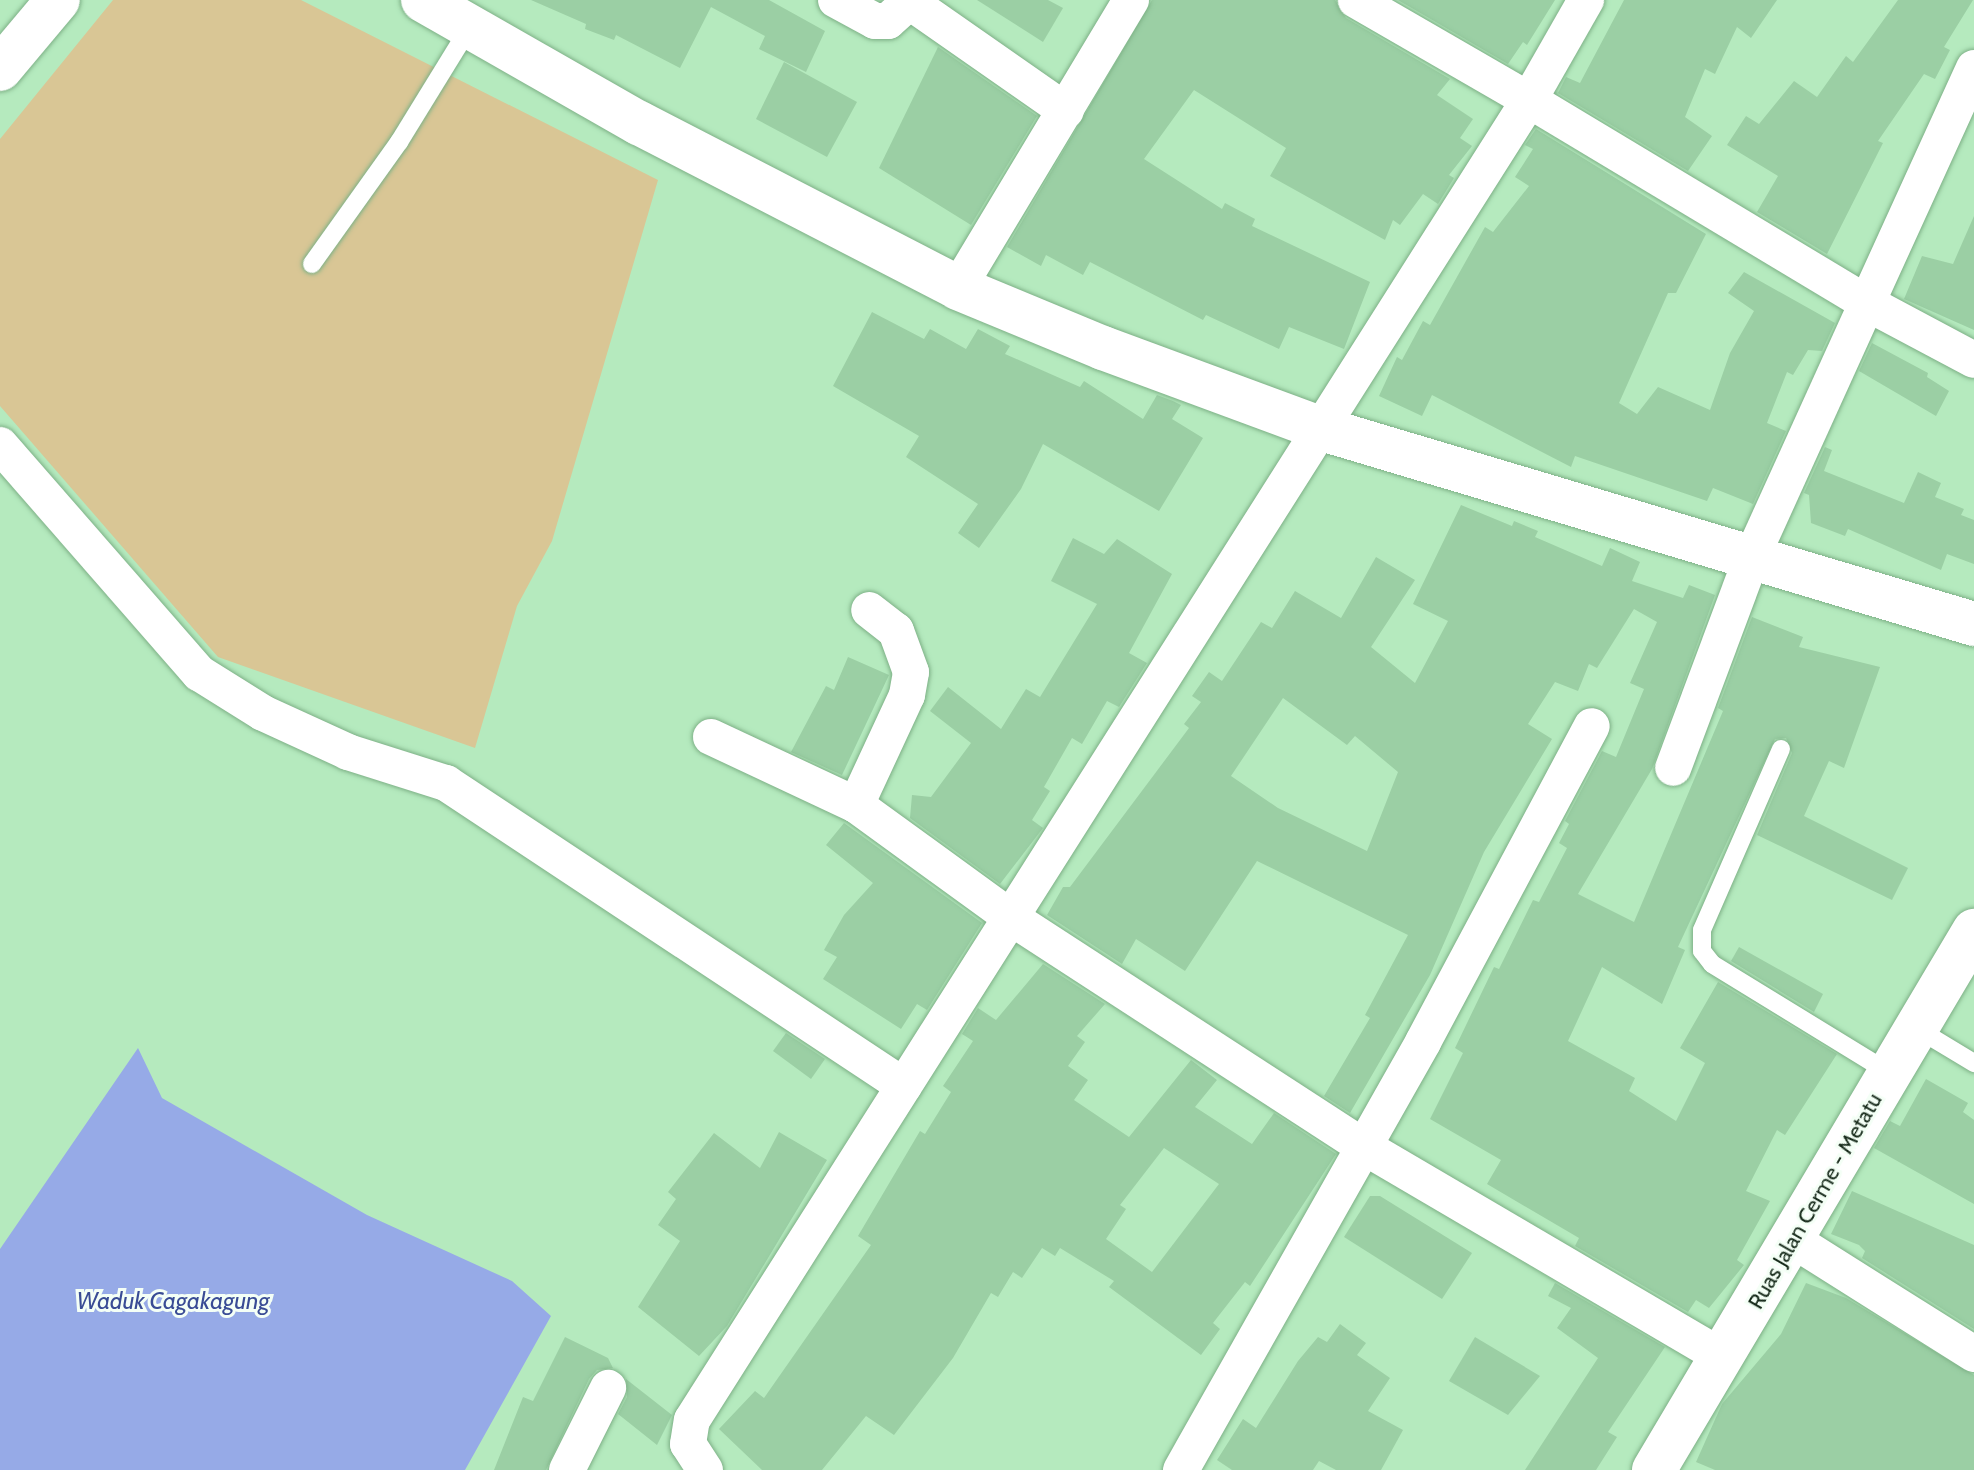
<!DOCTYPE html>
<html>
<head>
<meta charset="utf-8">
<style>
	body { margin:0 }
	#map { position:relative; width:1974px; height:1470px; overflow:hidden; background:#b5eabe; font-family:Cabin,sans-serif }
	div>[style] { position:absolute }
	.green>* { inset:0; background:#d9c695 }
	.water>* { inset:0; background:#96aae7 }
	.building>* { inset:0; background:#9bcfa4 }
	.roads { filter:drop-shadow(0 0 2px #7db086) drop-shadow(0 0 2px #7db086) }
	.lane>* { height:18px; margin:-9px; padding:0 9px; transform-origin:9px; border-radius:9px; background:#fff }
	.street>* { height:36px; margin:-18px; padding:0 18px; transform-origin:18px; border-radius:18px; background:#fff }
	.secondary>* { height:44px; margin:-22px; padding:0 22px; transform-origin:22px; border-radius:22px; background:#fff }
	.highway>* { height:44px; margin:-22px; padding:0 22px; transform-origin:22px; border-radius:22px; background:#fff }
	span { translate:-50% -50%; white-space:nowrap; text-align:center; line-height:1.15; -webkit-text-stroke:6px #f4fff6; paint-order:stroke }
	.street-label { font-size:22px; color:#162a1a }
	.water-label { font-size:24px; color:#394c95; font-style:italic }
</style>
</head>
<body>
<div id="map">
	<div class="green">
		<div style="clip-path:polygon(113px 0,301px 0,658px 180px,552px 541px,517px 606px,475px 748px,218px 657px,0 406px,0 139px)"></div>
	</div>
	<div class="water">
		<div style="clip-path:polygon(138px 1048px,162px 1098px,367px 1215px,512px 1281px,551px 1316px,465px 1470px,0 1470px,0 1249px)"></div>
	</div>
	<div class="building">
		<div style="clip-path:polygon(531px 0,769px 0,825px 31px,806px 72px,759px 49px,765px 36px,711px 7px,680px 68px,616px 35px,614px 40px,585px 29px,586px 24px)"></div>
		<div style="clip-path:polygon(977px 0,1048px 0,1063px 8px,1043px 42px)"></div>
		<div style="clip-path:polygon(1152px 0,1335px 0,1346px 18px,1450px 79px,1437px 95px,1473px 119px,1460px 138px,1472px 146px,1449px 175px,1454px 178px,1438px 204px,1423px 194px,1400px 225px,1393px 220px,1385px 240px,1270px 176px,1286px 148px,1194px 90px,1144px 159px,1222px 209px,1225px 203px,1255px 219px,1252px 226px,1370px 282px,1344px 349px,1289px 327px,1279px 349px,1206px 315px,1203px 320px,1090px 262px,1083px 275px,1046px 255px,1041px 266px,1007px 247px)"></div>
		<div style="clip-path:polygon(1398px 0,1555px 0,1527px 45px,1523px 42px,1508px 64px)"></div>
		<div style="clip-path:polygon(1624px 0,1777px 0,1751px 38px,1737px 27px,1715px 74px,1705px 69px,1685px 117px,1712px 136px,1688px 171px,1558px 93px,1566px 77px,1580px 83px)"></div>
		<div style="clip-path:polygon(1898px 0,1973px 0,1944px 47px,1950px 50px,1935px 79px,1924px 74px,1878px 141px,1883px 143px,1827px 254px,1757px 212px,1778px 176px,1727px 145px,1746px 116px,1759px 124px,1794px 81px,1817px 97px,1846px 56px,1853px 62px)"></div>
		<div style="clip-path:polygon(938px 47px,1037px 116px,971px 225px,879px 168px)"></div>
		<div style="clip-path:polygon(784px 62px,857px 102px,827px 157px,756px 119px)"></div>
		<div style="clip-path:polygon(1536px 129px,1706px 234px,1676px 293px,1668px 293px,1619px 403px,1637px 414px,1658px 387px,1710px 410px,1730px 353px,1754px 311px,1728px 293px,1744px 272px,1835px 323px,1822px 351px,1808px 350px,1793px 375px,1787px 372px,1767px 423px,1786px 431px,1753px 504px,1713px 488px,1707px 501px,1575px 456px,1571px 467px,1432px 395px,1422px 416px,1379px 396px,1397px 357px,1402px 360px,1423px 321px,1430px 325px,1485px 227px,1493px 232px,1529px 186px,1515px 177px,1533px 149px,1525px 145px)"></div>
		<div style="clip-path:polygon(1974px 216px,1974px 330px,1904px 299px,1922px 256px,1953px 264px)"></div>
		<div style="clip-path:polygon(872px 312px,924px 339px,930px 329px,966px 349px,978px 329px,1010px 346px,1005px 354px,1080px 387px,1084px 381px,1143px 419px,1157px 395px,1173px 401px,1181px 405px,1172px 419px,1203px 438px,1159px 511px,1043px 444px,1021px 489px,979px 548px,958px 533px,978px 504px,906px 457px,919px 436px,833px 386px)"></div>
		<div style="clip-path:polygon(1872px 343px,1928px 373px,1927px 377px,1949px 391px,1936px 416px,1859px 371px)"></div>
		<div style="clip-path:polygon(1825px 447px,1832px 450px,1824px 471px,1904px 503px,1918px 472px,1941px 483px,1935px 497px,1964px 509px,1961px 515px,1974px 520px,1974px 564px,1947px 554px,1941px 570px,1848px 529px,1845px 536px,1811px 523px,1809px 495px,1804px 493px)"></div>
		<div style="clip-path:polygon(evenodd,1461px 505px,1512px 526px,1514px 521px,1538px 531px,1535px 537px,1602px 566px,1610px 548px,1640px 562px,1632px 581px,1683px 598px,1689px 585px,1715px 595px,1652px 769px,1578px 894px,1634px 922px,1723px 711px,1718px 708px,1752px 617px,1803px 637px,1799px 647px,1880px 667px,1844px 768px,1829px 761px,1804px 816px,1908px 868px,1892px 900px,1757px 835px,1792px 753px,1786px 738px,1775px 739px,1678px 947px,1685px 950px,1662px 1004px,1602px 967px,1568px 1041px,1635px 1078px,1629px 1091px,1676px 1121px,1705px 1063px,1680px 1048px,1718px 982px,1837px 1054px,1785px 1135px,1777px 1130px,1746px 1191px,1770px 1201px,1737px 1260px,1744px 1265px,1709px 1308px,1696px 1300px,1688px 1312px,1575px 1246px,1579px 1238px,1487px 1184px,1501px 1160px,1430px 1119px,1463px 1053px,1455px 1048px,1494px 967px,1499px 969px,1533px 900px,1539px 902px,1567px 848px,1559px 843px,1569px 824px,1565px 821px,1602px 751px,1616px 757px,1644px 689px,1630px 683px,1657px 622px,1634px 609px,1597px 668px,1589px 664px,1578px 691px,1555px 682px,1528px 724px,1552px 739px,1484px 852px,1430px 975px,1350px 1113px,1324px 1096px,1370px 1018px,1365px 1015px,1408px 935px,1257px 861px,1185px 971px,1136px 939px,1122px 964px,1047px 915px,1063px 887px,1070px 887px,1189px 728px,1184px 724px,1201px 702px,1192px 696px,1209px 672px,1222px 681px,1261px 622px,1272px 628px,1295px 591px,1341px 618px,1376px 557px,1415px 580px,1371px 647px,1415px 683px,1448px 621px,1413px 604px,1461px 505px,1283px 698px,1347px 745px,1355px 736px,1398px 772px,1367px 851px,1278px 808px,1231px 776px,1283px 698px)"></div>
		<div style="clip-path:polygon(1073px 538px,1104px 554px,1117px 539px,1172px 574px,1129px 653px,1147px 663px,1119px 707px,1107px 701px,1082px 744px,1072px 738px,1044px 787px,1050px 791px,1032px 820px,1043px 828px,1000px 884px,910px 818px,912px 795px,931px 797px,971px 743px,930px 711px,948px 687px,1001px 729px,1026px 689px,1040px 697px,1097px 604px,1051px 581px)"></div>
		<div style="clip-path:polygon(848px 657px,889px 675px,842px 775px,791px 752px,826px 686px,834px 690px)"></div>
		<div style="clip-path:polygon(844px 823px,982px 923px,927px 1010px,917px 1004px,901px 1029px,823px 979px,837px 957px,824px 950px,844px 915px,873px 883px,826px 845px)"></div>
		<div style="clip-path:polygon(1739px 947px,1823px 994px,1814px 1012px,1731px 961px)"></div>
		<div style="clip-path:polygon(evenodd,1043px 964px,1105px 1004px,1077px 1036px,1085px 1042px,1068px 1066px,1088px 1080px,1074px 1100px,1129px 1137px,1191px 1060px,1217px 1080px,1195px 1107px,1252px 1144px,1274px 1113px,1336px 1154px,1250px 1286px,1245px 1282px,1213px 1323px,1220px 1329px,1201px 1355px,1109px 1287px,1114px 1281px,1060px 1248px,1055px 1256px,1042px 1248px,1022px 1278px,1013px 1272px,998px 1297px,991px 1293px,953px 1358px,894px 1435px,866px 1416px,822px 1470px,762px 1470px,719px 1429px,755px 1391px,764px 1398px,871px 1245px,858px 1236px,920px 1131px,925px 1134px,951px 1092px,943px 1086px,973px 1041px,962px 1034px,978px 1008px,996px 1020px,1043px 964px,1164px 1148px,1219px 1184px,1152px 1272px,1106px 1239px,1126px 1209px,1120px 1205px,1164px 1148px)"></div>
		<div style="clip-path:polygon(786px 1033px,825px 1059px,811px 1079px,773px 1051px)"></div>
		<div style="clip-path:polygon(1926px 1079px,1968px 1103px,1963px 1112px,1974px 1120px,1974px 1204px,1874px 1148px,1890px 1121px,1900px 1126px)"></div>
		<div style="clip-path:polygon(779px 1132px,827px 1160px,727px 1326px,699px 1356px,638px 1307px,680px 1241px,658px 1225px,676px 1199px,668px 1192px,714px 1133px,760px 1168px)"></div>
		<div style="clip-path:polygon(1852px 1191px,1974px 1245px,1974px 1329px,1862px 1258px,1865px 1251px,1859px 1245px,1831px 1234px)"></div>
		<div style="clip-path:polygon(1370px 1196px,1380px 1196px,1472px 1253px,1442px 1299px,1344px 1237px)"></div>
		<div style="clip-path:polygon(1555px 1283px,1665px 1347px,1608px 1432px,1617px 1437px,1596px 1470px,1525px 1470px,1598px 1358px,1557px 1328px,1571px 1308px,1548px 1296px)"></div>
		<div style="clip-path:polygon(1806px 1283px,1846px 1298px,1974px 1375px,1974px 1470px,1715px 1470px,1696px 1462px,1722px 1404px,1781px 1334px)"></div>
		<div style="clip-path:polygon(1340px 1324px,1366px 1343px,1357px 1355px,1390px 1378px,1368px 1411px,1403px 1430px,1381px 1470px,1336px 1470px,1319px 1461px,1313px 1470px,1232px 1470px,1217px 1460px,1243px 1419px,1256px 1428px,1298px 1361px,1318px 1337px,1327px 1342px)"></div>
		<div style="clip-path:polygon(565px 1337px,608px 1358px,613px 1368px,597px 1370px,589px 1379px,546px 1470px,494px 1470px,523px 1397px,533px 1401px)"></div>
		<div style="clip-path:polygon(1475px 1337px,1540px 1376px,1508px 1415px,1449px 1381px)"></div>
		<div style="clip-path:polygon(626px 1379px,672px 1415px,657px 1445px,618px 1414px,627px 1397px)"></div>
	</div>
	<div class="roads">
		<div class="lane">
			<div style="left:312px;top:264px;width:150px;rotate:-54.5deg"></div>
			<div style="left:399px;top:142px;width:134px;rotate:-58.4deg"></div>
			<div style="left:1781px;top:749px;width:197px;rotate:113.6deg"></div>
			<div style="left:1702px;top:930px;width:21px;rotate:90deg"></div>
			<div style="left:1702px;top:951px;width:16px;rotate:52deg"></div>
			<div style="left:1712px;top:964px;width:209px;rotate:31.5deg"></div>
			<div style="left:1916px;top:1028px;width:68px;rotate:31.1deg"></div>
		</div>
		<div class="street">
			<div style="left:836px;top:0;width:44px;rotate:28.3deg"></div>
			<div style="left:875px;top:21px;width:13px"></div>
			<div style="left:888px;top:21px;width:31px;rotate:-42deg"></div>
			<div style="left:1586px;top:0;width:115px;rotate:119.7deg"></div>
			<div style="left:1529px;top:100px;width:394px;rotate:31deg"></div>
			<div style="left:1867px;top:303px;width:279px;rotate:114.4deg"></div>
			<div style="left:1752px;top:557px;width:225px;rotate:110.5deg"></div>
			<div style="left:910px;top:2px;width:190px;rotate:34.9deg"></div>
			<div style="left:1974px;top:68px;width:258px;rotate:114.5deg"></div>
			<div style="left:1867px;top:303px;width:121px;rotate:28deg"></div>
			<div style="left:958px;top:288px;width:336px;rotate:-59deg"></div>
			<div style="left:0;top:445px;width:303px;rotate:48.9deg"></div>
			<div style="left:199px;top:673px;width:75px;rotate:32deg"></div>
			<div style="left:263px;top:713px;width:94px;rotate:24.6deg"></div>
			<div style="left:348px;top:752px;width:103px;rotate:17.6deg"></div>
			<div style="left:446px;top:783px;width:549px;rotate:33.49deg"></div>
			<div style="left:711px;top:737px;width:160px;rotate:25.1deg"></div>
			<div style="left:856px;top:805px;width:194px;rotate:36deg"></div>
			<div style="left:1013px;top:919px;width:415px;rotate:33deg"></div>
			<div style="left:1361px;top:1145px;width:420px;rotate:30.4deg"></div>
			<div style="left:856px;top:805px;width:121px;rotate:-65.1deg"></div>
			<div style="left:907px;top:695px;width:23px;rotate:-80deg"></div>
			<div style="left:911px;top:672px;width:44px;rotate:-110.1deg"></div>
			<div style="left:896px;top:631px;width:34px;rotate:-142deg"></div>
			<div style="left:1793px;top:1240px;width:214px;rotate:32.2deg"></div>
			<div style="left:567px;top:1470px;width:92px;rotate:-63.4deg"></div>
			<div style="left:705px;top:1470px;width:31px;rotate:-123deg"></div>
			<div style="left:688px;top:1444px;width:24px;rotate:-81deg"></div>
			<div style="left:692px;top:1420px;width:1563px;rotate:-57.62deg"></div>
			<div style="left:1529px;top:100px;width:200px;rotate:-150deg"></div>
			<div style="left:1181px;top:1470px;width:492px;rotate:-60.5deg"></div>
			<div style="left:1423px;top:1042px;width:358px;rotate:-61.9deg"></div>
		</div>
		<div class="secondary">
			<div style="left:0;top:69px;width:90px;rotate:-50deg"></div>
			<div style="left:1654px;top:1470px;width:627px;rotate:-59.3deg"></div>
		</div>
		<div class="highway">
			<div style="left:423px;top:0;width:249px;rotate:29.7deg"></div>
			<div style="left:639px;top:123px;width:359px;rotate:27.3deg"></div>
			<div style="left:958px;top:288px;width:157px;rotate:22.5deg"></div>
			<div style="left:1103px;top:348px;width:233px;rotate:20.3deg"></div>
			<div style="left:1322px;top:429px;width:681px;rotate:16.65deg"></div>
		</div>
	</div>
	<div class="street-label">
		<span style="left:1815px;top:1201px;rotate:-60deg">Ruas Jalan Cerme - Metatu</span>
	</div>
	<div class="water-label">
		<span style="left:173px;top:1301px">Waduk Cagakagung</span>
	</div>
</div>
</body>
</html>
